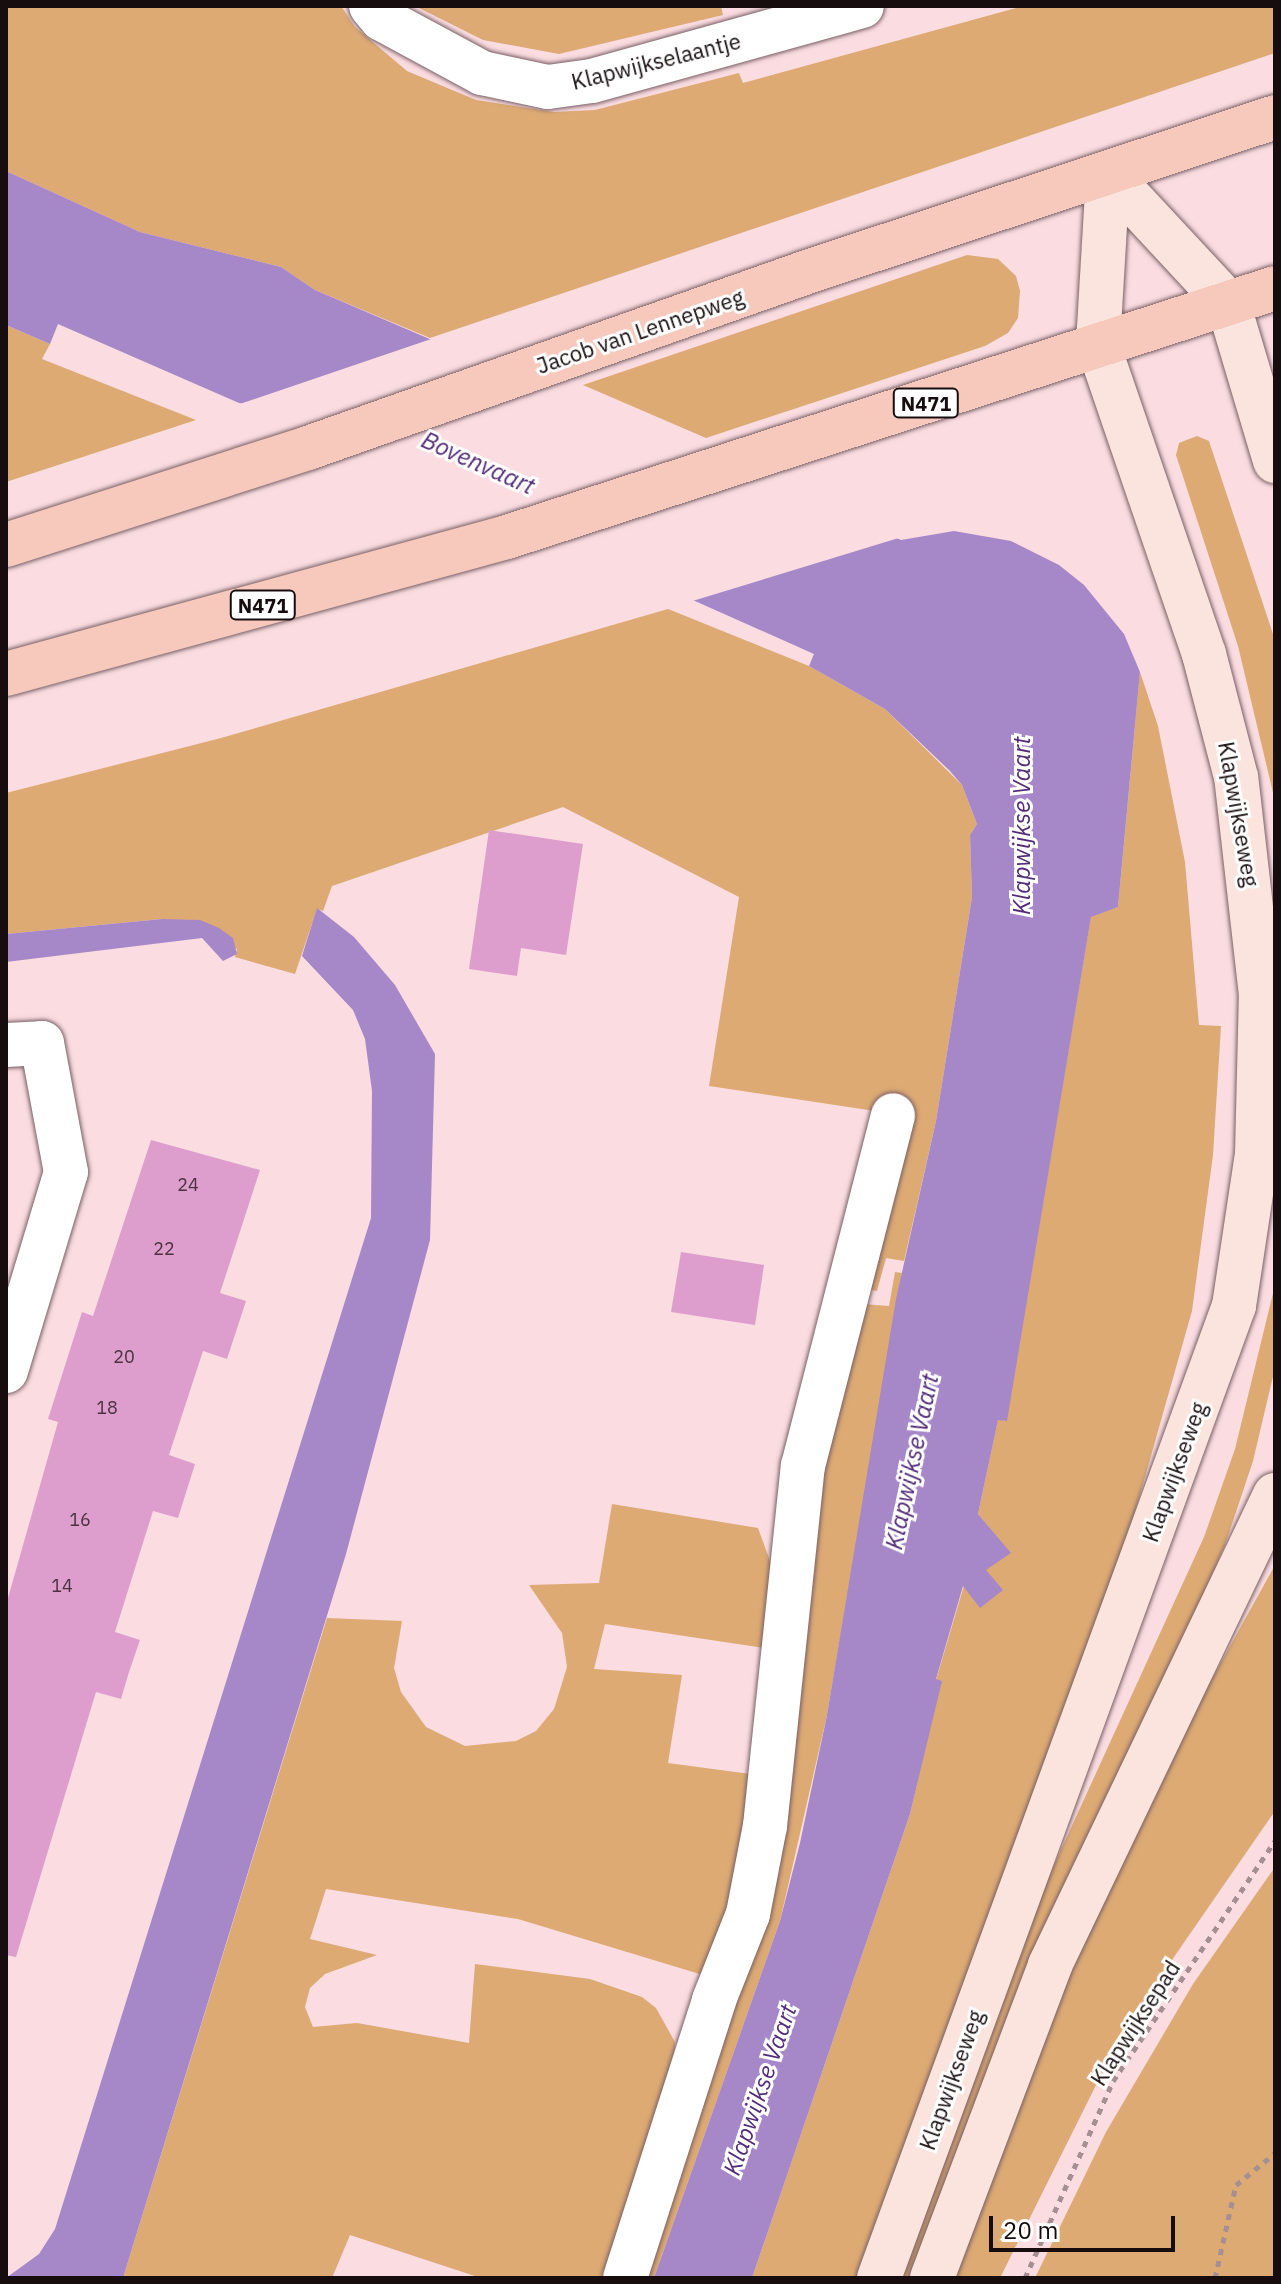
<!DOCTYPE html>
<html>
<head>
<meta charset="utf-8">
<style>
	body { margin:0 }
	#map { position:relative; width:1281px; height:2284px; overflow:hidden; background:#fadce1; font-family:"IBM Plex Sans",sans-serif }
	div>[style] { position:absolute }
	.green>* { inset:0; background:#ddaa74 }
	.water>* { inset:0; background:#a687c8 }
	.pier>* { inset:0; background:#fadce1 }
	.building>* { inset:0; background:#de9ecd }
	.path>* { height:5px; margin-top:-2.5px; transform-origin:0; background:repeating-linear-gradient(90deg,#a58f93 0 6px,transparent 0 12px) }
	.roads { filter:drop-shadow(0 0 2px #796064) drop-shadow(0 0 2px #796064) }
	.minor>* { height:44px; margin:-22px; padding:0 22px; transform-origin:22px; border-radius:22px; background:#fff }
	.secondary>* { height:44px; margin:-22px; padding:0 22px; transform-origin:22px; border-radius:22px; background:#fae4dd }
	.primary>* { height:44px; margin:-22px; padding:0 22px; transform-origin:22px; border-radius:22px; background:#f6c9bc }
	span { translate:-50% -50%; white-space:nowrap; text-align:center; line-height:1.15; -webkit-text-stroke:6px #fff; paint-order:stroke }
	.number-label { font-size:18px; color:#49313e }
	.number-label span { -webkit-text-stroke-width:0 }
	.shield-label span { padding:2px 6px; background:#fff; border:2px solid; border-radius:6px; -webkit-text-stroke-width:0 }
	.shield-label { font-size:20px; color:#170d0f; font-weight:700 }
	.street-label { font-size:22px; color:#170d0f }
	.water-label { font-size:24px; color:#532b78; font-style:italic }
	.frame { position:absolute; inset:0; border:8px solid #170d0f; pointer-events:none }
	.scale { position:absolute; left:989px; top:2216px; width:186px; height:36px; box-sizing:border-box; border:4px solid #170d0f; border-top:0; padding-left:10px; font-size:24px; line-height:28px; white-space:nowrap; color:#170d0f; -webkit-text-stroke:6px #fff; paint-order:stroke }
</style>
</head>
<body>
<div id="map">
	<div class="green">
		<div style="clip-path:polygon(6px 6px,341px 6px,355px 27px,407px 71px,476px 100px,554px 112px,595px 110px,739px 73px,743px 83px,1023px 6px,1275px 6px,1275px 53px,430px 338px,315px 290px,281px 267px,140px 232px,6px 171px)"></div>
		<div style="clip-path:polygon(415px 6px,721px 6px,723px 15px,559px 54px,483px 40px)"></div>
		<div style="clip-path:polygon(967px 255px,998px 259px,1016px 276px,1020px 291px,1018px 318px,1008px 333px,985px 346px,706px 438px,583px 385px)"></div>
		<div style="clip-path:polygon(6px 325px,50px 344px,42px 359px,196px 420px,6px 482px)"></div>
		<div style="clip-path:polygon(1197px 436px,1209px 441px,1275px 640px,1275px 801px,1238px 646px,1176px 455px,1179px 443px)"></div>
		<div style="clip-path:polygon(668px 609px,809px 666px,885px 709px,962px 785px,977px 824px,970px 835px,972px 897px,936px 1121px,904px 1261px,886px 1258px,877px 1291px,866px 1289px,875px 1111px,709px 1086px,739px 897px,563px 807px,332px 886px,323px 911px,317px 909px,295px 974px,235px 957px,237px 949px,162px 919px,6px 934px,6px 793px,221px 738px)"></div>
		<div style="clip-path:polygon(1140px 672px,1158px 726px,1185px 862px,1199px 1025px,1221px 1026px,1213px 1155px,1192px 1311px,1126px 1544px,857px 2278px,752px 2278px,910px 1814px,941px 1681px,936px 1680px,973px 1555px,987px 1569px,1010px 1553px,978px 1514px,998px 1419px,1006px 1421px,1091px 916px,1118px 907px)"></div>
		<div style="clip-path:polygon(895px 1272px,902px 1273px,827px 1715px,780px 1921px,654px 2278px,641px 2278px,715px 2054px,811px 1518px,863px 1304px,889px 1306px)"></div>
		<div style="clip-path:polygon(1275px 1285px,1275px 1368px,1253px 1461px,1225px 1545px,912px 2278px,895px 2278px,1043px 1889px,1204px 1537px,1235px 1449px)"></div>
		<div style="clip-path:polygon(612px 1504px,758px 1528px,774px 1572px,771px 1649px,605px 1624px,594px 1669px,682px 1675px,668px 1763px,758px 1775px,738px 1886px,703px 1975px,518px 1919px,326px 1889px,310px 1939px,377px 1955px,325px 1974px,310px 1988px,305px 2007px,313px 2027px,357px 2023px,469px 2043px,475px 1964px,590px 1979px,642px 1997px,656px 2008px,675px 2042px,674px 2068px,613px 2278px,481px 2278px,350px 2235px,332px 2278px,123px 2278px,327px 1618px,402px 1621px,394px 1668px,401px 1692px,426px 1727px,465px 1746px,516px 1741px,536px 1731px,554px 1709px,567px 1667px,562px 1633px,529px 1585px,599px 1583px)"></div>
		<div style="clip-path:polygon(1275px 1565px,1275px 1811px,1174px 1957px,1099px 2079px,1000px 2278px,950px 2278px,1050px 2016px,1193px 1713px)"></div>
		<div style="clip-path:polygon(1275px 1867px,1275px 2278px,1035px 2278px,1106px 2132px,1193px 1984px)"></div>
	</div>
	<div class="water">
		<div style="clip-path:polygon(6px 171px,140px 232px,281px 267px,315px 290px,901px 540px,954px 531px,1011px 541px,1059px 565px,1084px 585px,1124px 634px,1140px 672px,1118px 907px,1091px 917px,1007px 1421px,998px 1420px,978px 1514px,1011px 1553px,986px 1570px,1003px 1590px,980px 1608px,963px 1586px,936px 1679px,942px 1681px,910px 1814px,752px 2278px,654px 2278px,780px 1921px,800px 1843px,827px 1715px,896px 1299px,936px 1121px,972px 897px,970px 835px,977px 824px,962px 785px,950px 771px,885px 709px,809px 666px,814px 654px,259px 407px,239px 403px,58px 324px,50px 344px,6px 325px)"></div>
		<div style="clip-path:polygon(317px 908px,354px 937px,395px 985px,435px 1054px,430px 1240px,346px 1554px,123px 2278px,6px 2278px,39px 2254px,55px 2229px,371px 1218px,372px 1091px,365px 1039px,353px 1010px,302px 956px)"></div>
		<div style="clip-path:polygon(162px 919px,200px 920px,219px 928px,233px 938px,237px 954px,223px 961px,202px 938px,6px 962px,6px 934px)"></div>
	</div>
	<div class="pier">
		<div style="clip-path:polygon(437px 337px,902px 536px,902px 537px,686px 603px,257px 411px,234px 406px)"></div>
	</div>
	<div class="building">
		<div style="clip-path:polygon(489px 830px,583px 844px,566px 955px,521px 948px,517px 976px,469px 969px)"></div>
		<div style="clip-path:polygon(151px 1140px,260px 1170px,220px 1293px,246px 1301px,227px 1359px,203px 1351px,169px 1455px,195px 1464px,178px 1518px,153px 1511px,115px 1632px,140px 1640px,129px 1672px,121px 1699px,96px 1692px,16px 1957px,6px 1955px,6px 1605px,58px 1422px,48px 1419px,82px 1312px,93px 1316px)"></div>
		<div style="clip-path:polygon(681px 1252px,764px 1265px,755px 1325px,671px 1312px)"></div>
	</div>
	<div class="path">
		<div style="left:1025px;top:2278px;width:216px;rotate:-65.9deg"></div>
		<div style="left:1113px;top:2081px;width:290px;rotate:-56deg"></div>
		<div style="left:1215px;top:2278px;width:95px;rotate:-77.3deg"></div>
		<div style="left:1236px;top:2185px;width:50px;rotate:-39.4deg"></div>
	</div>
	<div class="roads">
		<div class="minor">
			<div style="left:371px;top:6px;width:17px;rotate:50deg"></div>
			<div style="left:382px;top:19px;width:114px;rotate:28.4deg"></div>
			<div style="left:482px;top:73px;width:67px;rotate:12deg"></div>
			<div style="left:548px;top:87px;width:44px;rotate:-7.8deg"></div>
			<div style="left:592px;top:81px;width:280px;rotate:-15.5deg"></div>
			<div style="left:6px;top:1045px;width:36px;rotate:-3deg"></div>
			<div style="left:42px;top:1043px;width:131px;rotate:79.5deg"></div>
			<div style="left:66px;top:1172px;width:208px;rotate:106.8deg"></div>
			<div style="left:625px;top:2278px;width:292px;rotate:-72.2deg"></div>
			<div style="left:714px;top:2000px;width:92px;rotate:-68.4deg"></div>
			<div style="left:748px;top:1914px;width:90px;rotate:-79.1deg"></div>
			<div style="left:765px;top:1826px;width:362px;rotate:-84deg"></div>
			<div style="left:803px;top:1466px;width:362px;rotate:-75.6deg"></div>
		</div>
		<div class="secondary">
			<div style="left:1108px;top:174px;width:176px;rotate:47.1deg"></div>
			<div style="left:1228px;top:303px;width:165px;rotate:73.4deg"></div>
			<div style="left:879px;top:2278px;width:1035px;rotate:-69.94deg"></div>
			<div style="left:1234px;top:1306px;width:154px;rotate:-81.4deg"></div>
			<div style="left:1257px;top:1154px;width:159px;rotate:-88.6deg"></div>
			<div style="left:1261px;top:995px;width:219px;rotate:-96.5deg"></div>
			<div style="left:1236px;top:777px;width:127px;rotate:-104.6deg"></div>
			<div style="left:1204px;top:654px;width:328px;rotate:-108.9deg"></div>
			<div style="left:1098px;top:344px;width:170px;rotate:-86.6deg"></div>
			<div style="left:932px;top:2278px;width:335px;rotate:-69.3deg"></div>
			<div style="left:1050px;top:1965px;width:521px;rotate:-64.42deg"></div>
		</div>
		<div class="primary">
			<div style="left:6px;top:545px;width:317px;rotate:-17.8deg"></div>
			<div style="left:308px;top:448px;width:535px;rotate:-19.42deg"></div>
			<div style="left:813px;top:270px;width:487px;rotate:-18.3deg"></div>
			<div style="left:6px;top:674px;width:519px;rotate:-15.29deg"></div>
			<div style="left:507px;top:537px;width:807px;rotate:-17.96deg"></div>
		</div>
	</div>
	<div class="number-label">
		<span style="left:188px;top:1185px">24</span>
		<span style="left:164px;top:1249px">22</span>
		<span style="left:124px;top:1357px">20</span>
		<span style="left:107px;top:1408px">18</span>
		<span style="left:80px;top:1520px">16</span>
		<span style="left:62px;top:1586px">14</span>
	</div>
	<div class="shield-label">
		<span style="left:926px;top:403px">N471</span>
		<span style="left:263px;top:605px">N471</span>
	</div>
	<div class="street-label">
		<span style="left:656px;top:61px;rotate:-14deg">Klapwijkselaantje</span>
		<span style="left:640px;top:331px;rotate:-19deg">Jacob van Lennepweg</span>
		<span style="left:1239px;top:814px;rotate:80deg">Klapwijkseweg</span>
		<span style="left:1174px;top:1472px;rotate:-70deg">Klapwijkseweg</span>
		<span style="left:1135px;top:2023px;rotate:-57deg">Klapwijksepad</span>
		<span style="left:951px;top:2080px;rotate:-70deg">Klapwijkseweg</span>
	</div>
	<div class="water-label">
		<span style="left:478px;top:463px;rotate:24deg">Bovenvaart</span>
		<span style="left:1022px;top:826px;rotate:-90deg">Klapwijkse Vaart</span>
		<span style="left:912px;top:1462px;rotate:-78deg">Klapwijkse Vaart</span>
		<span style="left:760px;top:2090px;rotate:-71deg">Klapwijkse Vaart</span>
	</div>
	<div class="frame"></div>
	<div class="scale">20 m</div>
</div>
</body>
</html>
